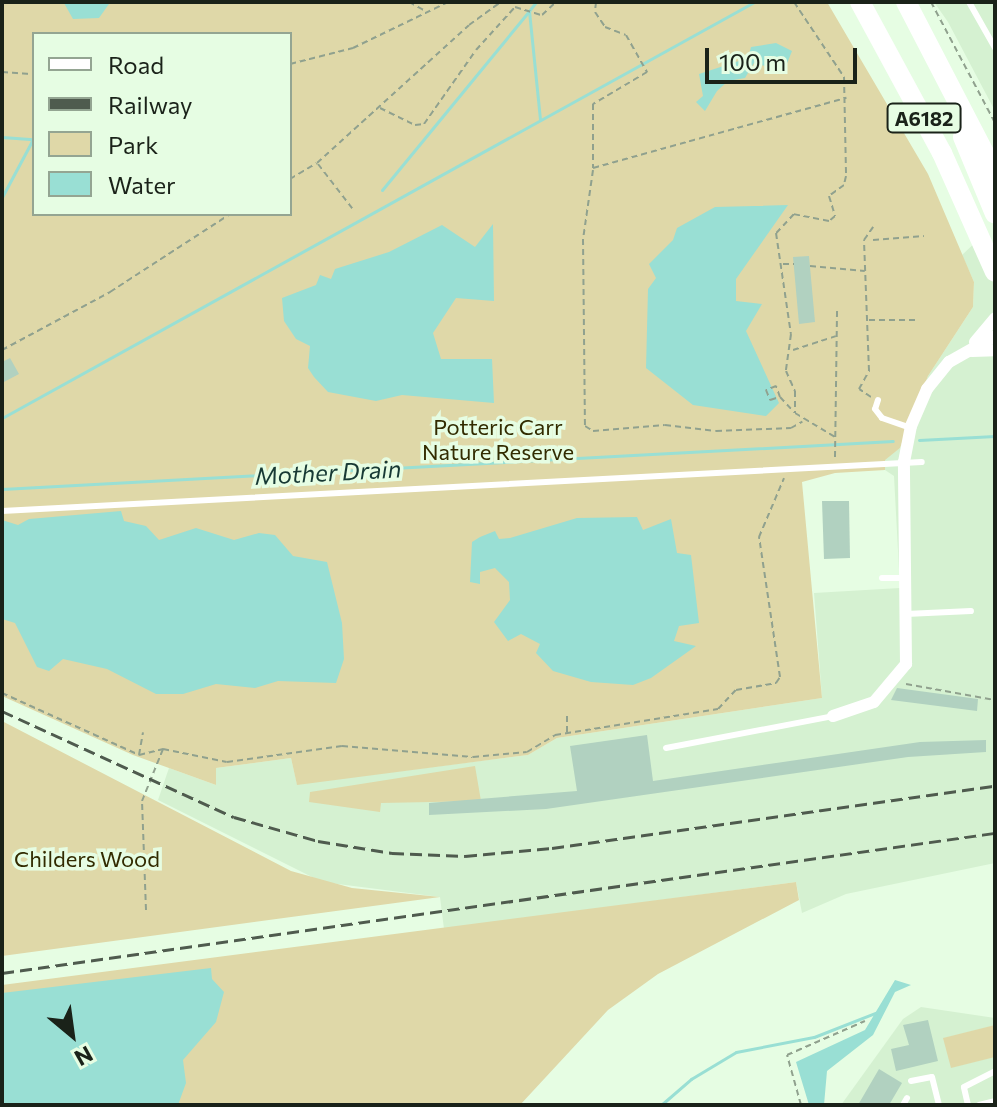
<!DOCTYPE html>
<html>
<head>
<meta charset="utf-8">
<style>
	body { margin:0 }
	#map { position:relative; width:997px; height:1107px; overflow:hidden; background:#e6fde3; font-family:Commissioner,sans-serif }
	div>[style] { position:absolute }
	.built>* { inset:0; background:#d5f1d1 }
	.green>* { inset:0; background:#dfd8a8 }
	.water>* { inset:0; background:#99dfd4 }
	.stream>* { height:3px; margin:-1.5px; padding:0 1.5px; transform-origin:1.5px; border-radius:1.5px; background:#99dfd4 }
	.building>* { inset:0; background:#b1d1c0 }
	.path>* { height:2px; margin-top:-1px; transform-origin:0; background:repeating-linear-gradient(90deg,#90a18e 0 6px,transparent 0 10px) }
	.service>* { height:6px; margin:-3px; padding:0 3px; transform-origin:3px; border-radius:3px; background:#fff }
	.minor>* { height:12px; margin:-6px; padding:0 6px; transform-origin:6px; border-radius:6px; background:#fff }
	.trunk>* { height:20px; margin:-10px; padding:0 10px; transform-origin:10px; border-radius:10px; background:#fff }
	.rail>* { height:3px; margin-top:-1.5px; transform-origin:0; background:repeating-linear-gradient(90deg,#4f5b4e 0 12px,transparent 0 18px) }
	span { translate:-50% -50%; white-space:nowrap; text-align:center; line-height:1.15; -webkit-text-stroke:7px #e6fde3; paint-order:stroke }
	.shield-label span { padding:2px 6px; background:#e6fde3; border:2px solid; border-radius:6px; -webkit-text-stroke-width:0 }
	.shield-label { font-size:20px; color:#1a2219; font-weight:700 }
	.park-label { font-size:22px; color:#322b00 }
	.water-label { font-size:24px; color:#173934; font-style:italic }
	.frame { position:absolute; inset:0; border:4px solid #1a2219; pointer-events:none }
	.legend { position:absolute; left:32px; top:32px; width:260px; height:184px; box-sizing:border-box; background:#e6fde3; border:2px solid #94a592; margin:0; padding:10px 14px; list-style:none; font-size:24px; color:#1a2219 }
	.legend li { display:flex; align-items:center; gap:16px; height:40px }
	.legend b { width:40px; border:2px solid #94a592 }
	.north { position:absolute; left:32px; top:995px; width:80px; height:80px; -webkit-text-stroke:6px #e6fde3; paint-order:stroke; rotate:151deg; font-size:22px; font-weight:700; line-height:32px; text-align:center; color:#1a2219 }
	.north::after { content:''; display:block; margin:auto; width:28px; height:36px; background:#1a2219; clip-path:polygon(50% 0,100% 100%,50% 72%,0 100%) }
	.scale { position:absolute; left:705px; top:48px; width:152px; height:36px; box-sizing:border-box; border:4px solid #1a2219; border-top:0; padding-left:10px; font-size:24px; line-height:28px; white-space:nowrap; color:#1a2219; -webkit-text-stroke:6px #e6fde3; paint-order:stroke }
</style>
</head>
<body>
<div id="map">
	<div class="built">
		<div style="clip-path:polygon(934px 2px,995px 2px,995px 111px,948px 22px)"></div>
		<div style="clip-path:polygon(980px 238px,995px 243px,995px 863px,846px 894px,802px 913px,796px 882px,444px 929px,440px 897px,322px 882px,158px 800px,169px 768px,216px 785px,216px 768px,291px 758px,297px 784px,528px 755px,557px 738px,822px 698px,814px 593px,900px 588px,894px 476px,885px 470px,885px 459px,900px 448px,928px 376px,973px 307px,974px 282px,962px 255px)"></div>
		<div style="clip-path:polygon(921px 1007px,995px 1018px,995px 1105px,841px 1105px,903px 1019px)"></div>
	</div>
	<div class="green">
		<div style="clip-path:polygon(evenodd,2px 2px,827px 2px,928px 174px,974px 282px,973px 307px,928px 376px,900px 448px,885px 460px,885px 470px,835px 473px,802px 482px,822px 698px,557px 738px,528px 755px,297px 785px,291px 758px,216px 768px,216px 785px,133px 755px,2px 696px,2px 2px,34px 34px,290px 34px,290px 214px,34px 214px,34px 34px)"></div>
		<div style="clip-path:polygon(2px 721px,291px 871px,352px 888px,440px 897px,2px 956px)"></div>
		<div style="clip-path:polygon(475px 766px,481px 801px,381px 803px,380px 812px,309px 802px,310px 792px)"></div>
		<div style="clip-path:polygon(796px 882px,799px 900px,658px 974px,608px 1010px,520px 1105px,2px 1105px,2px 985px)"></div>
		<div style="clip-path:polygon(995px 1025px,995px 1057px,951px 1068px,943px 1038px)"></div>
	</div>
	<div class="water">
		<div style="clip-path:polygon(64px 3px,108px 2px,109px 4px,99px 18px,73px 19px)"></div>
		<div style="clip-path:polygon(776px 43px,792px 51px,784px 71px,754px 63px,745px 78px,728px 81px,717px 91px,705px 111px,696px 102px,703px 96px,699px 74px,748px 58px,751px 47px)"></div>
		<div style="clip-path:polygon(788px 205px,736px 279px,736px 301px,762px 304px,746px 331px,779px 403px,766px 416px,693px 405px,646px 368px,648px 289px,656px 278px,649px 264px,673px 240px,677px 228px,715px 207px)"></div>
		<div style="clip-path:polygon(493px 224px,494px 301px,456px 298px,433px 333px,441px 359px,492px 359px,494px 403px,402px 395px,376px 401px,328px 392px,314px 377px,308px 368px,310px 346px,296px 339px,284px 321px,282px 298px,316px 285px,320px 275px,331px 279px,335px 269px,389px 252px,442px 225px,475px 247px)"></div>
		<div style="clip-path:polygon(121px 511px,124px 521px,146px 526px,159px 540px,196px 528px,234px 540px,259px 533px,275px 535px,293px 556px,327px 562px,342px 623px,344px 659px,336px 683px,278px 681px,255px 688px,216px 684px,183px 694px,156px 694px,107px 669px,63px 659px,49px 671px,37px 667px,15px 623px,2px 619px,2px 520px,18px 525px,29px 519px)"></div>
		<div style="clip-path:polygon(637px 517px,643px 530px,671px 519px,677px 553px,691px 555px,699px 623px,679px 626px,674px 641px,696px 646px,651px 678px,633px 685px,591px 682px,553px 671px,536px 653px,540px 644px,521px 634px,508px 641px,494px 622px,510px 600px,509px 582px,495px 568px,480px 572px,480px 584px,470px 582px,472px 542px,480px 537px,495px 531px,499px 539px,510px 538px,577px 518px)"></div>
		<div style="clip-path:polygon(211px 968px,212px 979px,224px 992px,216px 1022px,183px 1060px,186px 1083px,178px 1105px,2px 1105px,2px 993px)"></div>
		<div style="clip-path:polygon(895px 980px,911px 985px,895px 992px,873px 1035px,827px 1071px,824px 1105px,809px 1105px,796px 1062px,865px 1030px)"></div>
	</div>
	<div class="stream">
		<div style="left:536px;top:2px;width:11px;rotate:128deg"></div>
		<div style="left:529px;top:11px;width:109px;rotate:84.2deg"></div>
		<div style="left:2px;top:137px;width:31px;rotate:4deg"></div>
		<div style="left:33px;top:139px;width:66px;rotate:118.1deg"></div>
		<div style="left:382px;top:190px;width:232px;rotate:-50.6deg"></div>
		<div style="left:2px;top:418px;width:859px;rotate:-28.95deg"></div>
		<div style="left:919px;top:440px;width:76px;rotate:-3deg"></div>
		<div style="left:2px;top:489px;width:892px;rotate:-3.08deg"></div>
		<div style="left:661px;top:1105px;width:40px;rotate:-41deg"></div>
		<div style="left:691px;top:1079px;width:52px;rotate:-31deg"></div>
		<div style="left:736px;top:1052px;width:79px;rotate:-10.9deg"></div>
		<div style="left:814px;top:1037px;width:66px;rotate:-21.5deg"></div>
	</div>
	<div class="building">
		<div style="clip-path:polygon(809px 256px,815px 322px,799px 324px,793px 257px)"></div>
		<div style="clip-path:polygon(10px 358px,19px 374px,2px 383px,2px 362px)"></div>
		<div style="clip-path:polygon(822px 501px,849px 501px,850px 558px,824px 559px)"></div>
		<div style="clip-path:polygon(897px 688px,978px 699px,977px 711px,891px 700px)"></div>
		<div style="clip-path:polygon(647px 735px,653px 781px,920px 742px,986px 740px,986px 752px,908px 757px,546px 809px,429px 815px,429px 803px,577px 791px,570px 746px)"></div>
		<div style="clip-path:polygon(928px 1020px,938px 1061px,896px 1071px,891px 1049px,909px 1045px,903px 1025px)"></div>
		<div style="clip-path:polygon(879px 1069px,902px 1083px,889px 1105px,858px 1105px)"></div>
	</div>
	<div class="path">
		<div style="left:409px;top:2px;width:18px;rotate:29deg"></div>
		<div style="left:596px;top:2px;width:10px;rotate:96deg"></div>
		<div style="left:595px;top:12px;width:18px;rotate:56deg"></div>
		<div style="left:605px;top:27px;width:22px;rotate:21deg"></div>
		<div style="left:626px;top:35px;width:43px;rotate:60.4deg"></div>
		<div style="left:647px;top:72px;width:63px;rotate:149.3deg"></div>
		<div style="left:593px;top:104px;width:64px;rotate:90deg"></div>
		<div style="left:593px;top:168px;width:263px;rotate:-15.5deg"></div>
		<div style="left:794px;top:2px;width:90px;rotate:56.3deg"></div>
		<div style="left:844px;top:77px;width:99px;rotate:88.8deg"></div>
		<div style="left:846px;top:176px;width:9px;rotate:103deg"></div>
		<div style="left:844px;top:185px;width:19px;rotate:144deg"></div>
		<div style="left:829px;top:196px;width:21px;rotate:73deg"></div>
		<div style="left:835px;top:216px;width:8px;rotate:140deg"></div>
		<div style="left:829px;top:221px;width:36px;rotate:-169deg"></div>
		<div style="left:794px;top:214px;width:26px;rotate:133deg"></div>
		<div style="left:776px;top:233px;width:102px;rotate:81.6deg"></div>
		<div style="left:791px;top:334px;width:37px;rotate:98deg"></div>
		<div style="left:786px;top:371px;width:22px;rotate:66deg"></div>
		<div style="left:795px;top:391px;width:22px;rotate:90deg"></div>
		<div style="left:795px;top:413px;width:47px;rotate:31deg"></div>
		<div style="left:931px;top:2px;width:137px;rotate:62.1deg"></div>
		<div style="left:290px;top:64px;width:65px;rotate:-14.3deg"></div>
		<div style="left:353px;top:48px;width:106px;rotate:-25.8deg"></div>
		<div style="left:2px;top:72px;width:32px;rotate:4deg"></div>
		<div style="left:380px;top:108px;width:39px;rotate:26deg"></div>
		<div style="left:415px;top:125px;width:9px;rotate:-6deg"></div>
		<div style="left:424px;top:124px;width:90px;rotate:-54.9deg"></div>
		<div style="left:476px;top:50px;width:58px;rotate:-47.8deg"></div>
		<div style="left:515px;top:7px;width:28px;rotate:17deg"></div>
		<div style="left:542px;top:15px;width:19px;rotate:-43deg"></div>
		<div style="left:318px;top:164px;width:56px;rotate:52.3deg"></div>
		<div style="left:593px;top:170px;width:70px;rotate:98.2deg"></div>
		<div style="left:583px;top:239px;width:187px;rotate:89.4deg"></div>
		<div style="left:585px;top:426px;width:9px;rotate:32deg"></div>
		<div style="left:593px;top:431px;width:72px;rotate:-4.8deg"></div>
		<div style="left:665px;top:425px;width:51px;rotate:6.7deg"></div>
		<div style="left:716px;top:431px;width:75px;rotate:-2.3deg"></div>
		<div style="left:791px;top:428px;width:13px;rotate:-29deg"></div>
		<div style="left:290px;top:179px;width:31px;rotate:-31deg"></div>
		<div style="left:317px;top:163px;width:205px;rotate:-42.2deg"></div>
		<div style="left:469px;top:25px;width:39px;rotate:-36deg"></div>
		<div style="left:873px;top:240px;width:51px;rotate:-4.5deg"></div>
		<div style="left:783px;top:264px;width:11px"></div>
		<div style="left:810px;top:266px;width:55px;rotate:5.2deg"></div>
		<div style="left:869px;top:320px;width:48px"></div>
		<div style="left:2px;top:350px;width:123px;rotate:-28.2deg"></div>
		<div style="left:110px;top:292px;width:143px;rotate:-33deg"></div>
		<div style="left:793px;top:350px;width:45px;rotate:-18deg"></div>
		<div style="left:780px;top:397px;width:12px;rotate:-110deg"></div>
		<div style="left:776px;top:386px;width:11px;rotate:158deg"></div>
		<div style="left:766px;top:390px;width:11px;rotate:68deg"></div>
		<div style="left:770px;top:400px;width:10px;rotate:-17deg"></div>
		<div style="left:780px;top:397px;width:21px;rotate:47deg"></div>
		<div style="left:871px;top:397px;width:14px;rotate:-146deg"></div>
		<div style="left:859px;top:389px;width:21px;rotate:-61deg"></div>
		<div style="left:869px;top:371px;width:131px;rotate:-92.2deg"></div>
		<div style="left:864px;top:240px;width:16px;rotate:-55deg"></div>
		<div style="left:835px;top:457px;width:150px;rotate:-89.2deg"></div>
		<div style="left:906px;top:684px;width:90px;rotate:10.2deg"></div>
		<div style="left:2px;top:693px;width:150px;rotate:24.3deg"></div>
		<div style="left:139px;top:755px;width:25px;rotate:-14deg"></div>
		<div style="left:163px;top:749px;width:65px;rotate:11.5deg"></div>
		<div style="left:227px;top:762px;width:116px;rotate:-7.9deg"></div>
		<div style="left:342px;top:746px;width:131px;rotate:4.8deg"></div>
		<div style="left:473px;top:757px;width:54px;rotate:-5.3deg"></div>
		<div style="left:527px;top:752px;width:33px;rotate:-31deg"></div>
		<div style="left:555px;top:735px;width:165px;rotate:-9.1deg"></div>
		<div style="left:718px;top:709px;width:26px;rotate:-47deg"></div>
		<div style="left:736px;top:690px;width:41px;rotate:-9.9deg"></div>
		<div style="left:776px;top:683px;width:7px;rotate:-56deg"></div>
		<div style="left:780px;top:677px;width:142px;rotate:-98.5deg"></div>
		<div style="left:759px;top:537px;width:64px;rotate:-67deg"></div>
		<div style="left:567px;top:732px;width:17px;rotate:-90deg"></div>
		<div style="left:139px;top:755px;width:23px;rotate:-80deg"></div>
		<div style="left:146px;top:910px;width:109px;rotate:-92.1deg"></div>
		<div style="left:142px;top:801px;width:56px;rotate:-68deg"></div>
		<div style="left:801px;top:1105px;width:52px;rotate:-105.6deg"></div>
		<div style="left:787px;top:1055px;width:85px;rotate:-23.6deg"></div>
	</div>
	<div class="service">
		<div style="left:969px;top:2px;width:53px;rotate:60.5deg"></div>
		<div style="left:878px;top:400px;width:9px;rotate:108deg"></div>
		<div style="left:875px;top:409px;width:11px;rotate:52deg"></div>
		<div style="left:882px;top:418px;width:31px;rotate:19deg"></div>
		<div style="left:2px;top:511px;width:921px;rotate:-3.05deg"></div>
		<div style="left:882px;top:578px;width:24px"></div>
		<div style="left:906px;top:614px;width:65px;rotate:-2.6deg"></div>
		<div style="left:666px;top:748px;width:170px;rotate:-10.8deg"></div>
		<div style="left:911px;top:1081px;width:21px;rotate:-11deg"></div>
		<div style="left:932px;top:1077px;width:29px;rotate:76deg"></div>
		<div style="left:903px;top:1105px;width:8px;rotate:-60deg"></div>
		<div style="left:968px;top:1105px;width:18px;rotate:-103deg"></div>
		<div style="left:964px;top:1087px;width:35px;rotate:-27deg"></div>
		<div style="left:979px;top:1105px;width:16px;rotate:-14deg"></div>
	</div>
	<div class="minor">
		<div style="left:975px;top:342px;width:31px;rotate:-50deg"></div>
		<div style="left:972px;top:351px;width:23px;rotate:-2deg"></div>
		<div style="left:833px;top:716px;width:43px;rotate:-18.9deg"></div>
		<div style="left:874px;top:702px;width:50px;rotate:-49.9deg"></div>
		<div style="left:906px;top:664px;width:202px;rotate:-90.6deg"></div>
		<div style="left:904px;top:462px;width:37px;rotate:-79deg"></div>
		<div style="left:911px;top:426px;width:40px;rotate:-66.6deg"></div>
		<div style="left:927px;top:389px;width:35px;rotate:-51deg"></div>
		<div style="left:949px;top:362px;width:53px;rotate:-29.5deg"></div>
	</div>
	<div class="trunk">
		<div style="left:860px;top:2px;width:172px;rotate:61.5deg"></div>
		<div style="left:942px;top:153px;width:130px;rotate:66deg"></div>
		<div style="left:906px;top:2px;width:194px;rotate:62.6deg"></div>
		<div style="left:963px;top:137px;width:83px;rotate:67.4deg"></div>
	</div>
	<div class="rail">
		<div style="left:2px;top:711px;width:255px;rotate:24.6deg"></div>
		<div style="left:234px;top:817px;width:87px;rotate:15.9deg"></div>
		<div style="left:318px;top:841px;width:75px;rotate:9.2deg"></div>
		<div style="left:392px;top:853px;width:73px;rotate:2.4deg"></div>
		<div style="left:465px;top:856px;width:87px;rotate:-5.3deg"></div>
		<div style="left:552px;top:848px;width:447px;rotate:-8deg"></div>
		<div style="left:2px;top:973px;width:1003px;rotate:-8.03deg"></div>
	</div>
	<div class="shield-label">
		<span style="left:924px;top:118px">A6182</span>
	</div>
	<div class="park-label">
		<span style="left:498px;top:439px">Potteric Carr<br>Nature Reserve</span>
		<span style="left:87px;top:859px">Childers Wood</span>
	</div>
	<div class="water-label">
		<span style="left:328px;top:472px;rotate:-3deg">Mother Drain</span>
	</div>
	<div class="frame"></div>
	<ul class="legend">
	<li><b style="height:10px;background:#fff"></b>Road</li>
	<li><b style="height:10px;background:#4f5b4e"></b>Railway</li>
	<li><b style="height:22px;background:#dfd8a8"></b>Park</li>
	<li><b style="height:22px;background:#99dfd4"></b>Water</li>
	</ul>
	<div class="north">N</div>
	<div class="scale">100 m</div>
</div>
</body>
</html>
